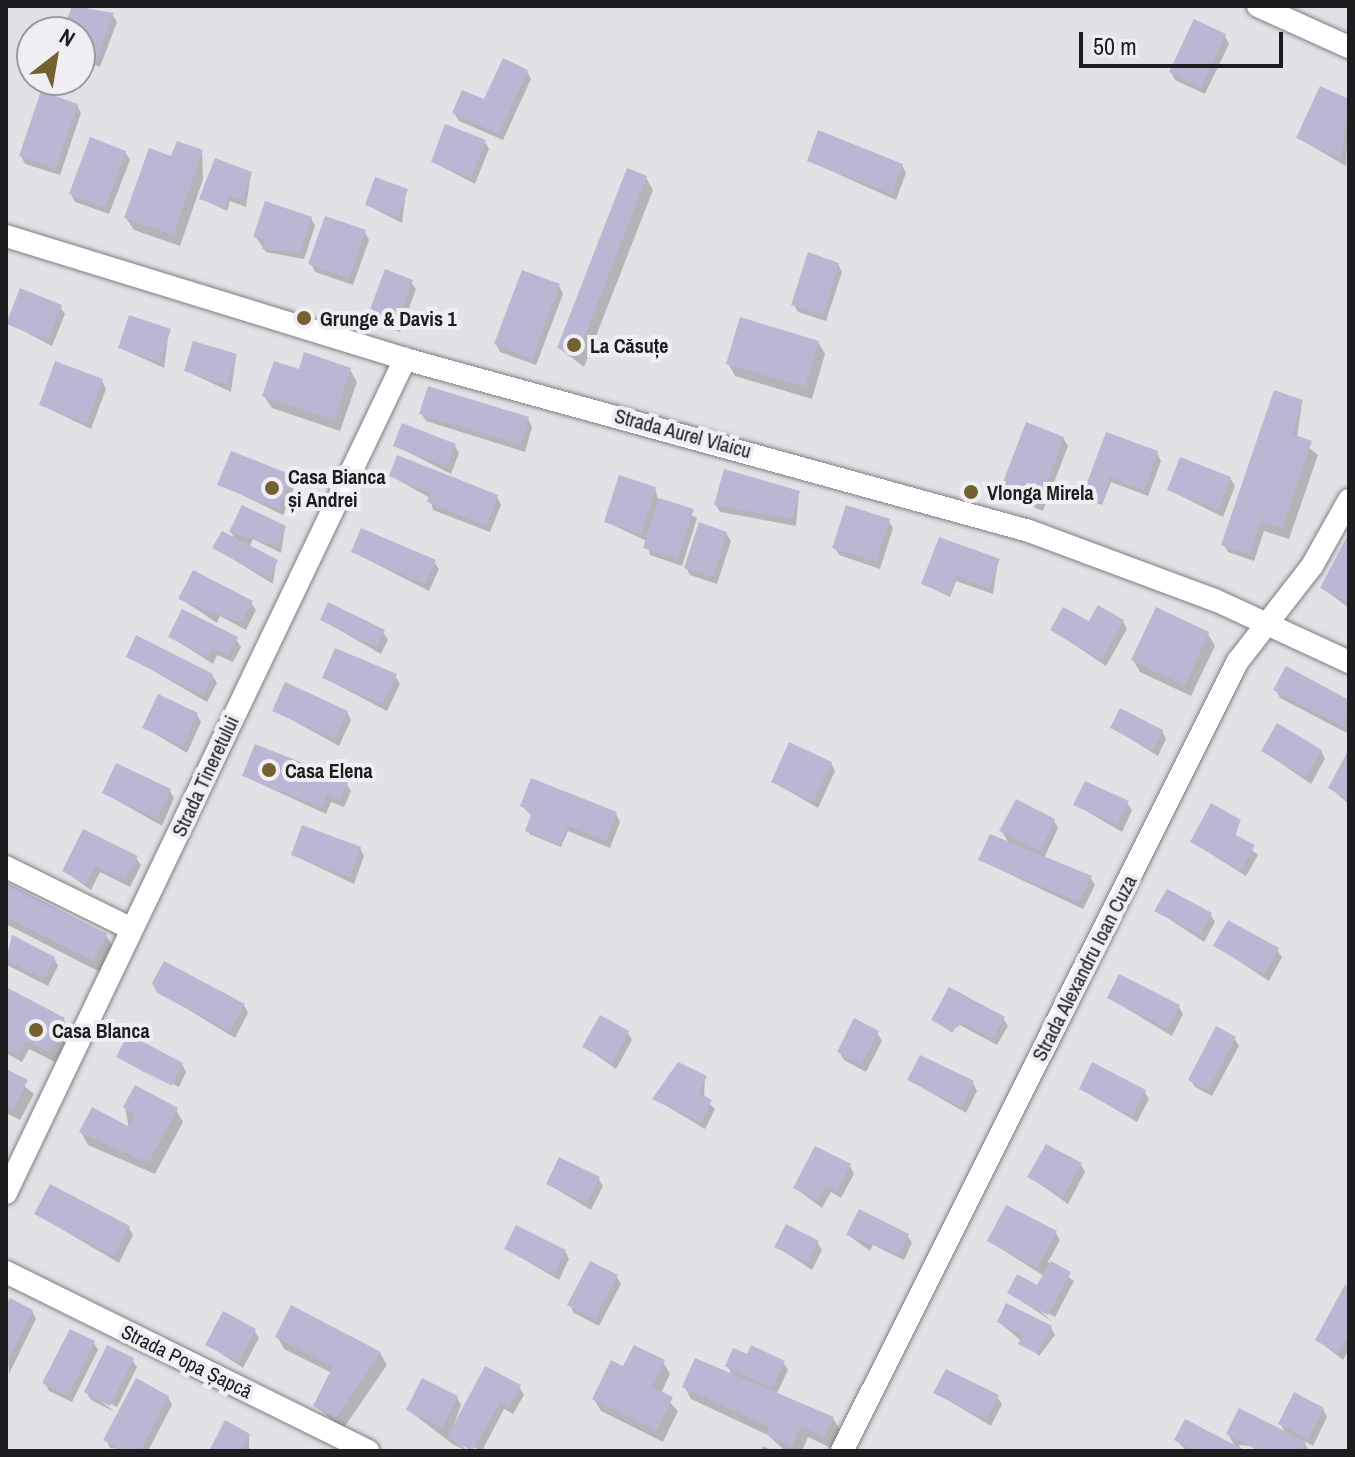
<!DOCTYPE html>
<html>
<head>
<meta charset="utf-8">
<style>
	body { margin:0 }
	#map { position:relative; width:1355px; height:1457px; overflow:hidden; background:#e2e1e6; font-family:"Archivo Narrow",sans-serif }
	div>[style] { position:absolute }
	.shadow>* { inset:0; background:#0003 }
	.building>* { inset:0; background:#bcb6d5 }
	.roads { filter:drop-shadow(0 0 2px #7f7e82) drop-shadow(0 0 2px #7f7e82) }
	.minor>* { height:22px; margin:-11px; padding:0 11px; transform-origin:11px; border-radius:11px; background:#fff }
	.dots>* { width:22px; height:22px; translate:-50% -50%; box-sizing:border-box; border:4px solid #efeef3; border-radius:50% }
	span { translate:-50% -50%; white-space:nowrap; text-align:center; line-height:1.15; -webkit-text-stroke:8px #efeef3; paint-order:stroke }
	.poi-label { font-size:20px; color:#1d1d1f; font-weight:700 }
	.left { translate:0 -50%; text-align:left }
	.street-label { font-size:20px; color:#1d1d1f }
	.frame { position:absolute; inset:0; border:8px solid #1d1d1f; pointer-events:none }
	.north { position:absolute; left:16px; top:16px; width:80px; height:80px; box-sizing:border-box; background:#efeef3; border:2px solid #9b9a9e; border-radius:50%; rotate:31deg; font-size:22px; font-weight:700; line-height:32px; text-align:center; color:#1d1d1f }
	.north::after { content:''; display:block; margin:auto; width:28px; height:36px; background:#746130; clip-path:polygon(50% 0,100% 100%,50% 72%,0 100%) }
	.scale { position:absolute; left:1079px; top:32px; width:204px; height:36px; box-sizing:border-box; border:4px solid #1d1d1f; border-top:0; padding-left:10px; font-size:24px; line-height:28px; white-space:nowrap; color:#1d1d1f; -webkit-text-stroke:6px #efeef3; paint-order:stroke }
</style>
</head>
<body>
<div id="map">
	<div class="shadow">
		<div style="clip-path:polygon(74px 6px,112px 14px,117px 22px,100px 67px,80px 60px,80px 32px,64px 32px)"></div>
		<div style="clip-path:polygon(1225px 36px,1229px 44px,1205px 94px,1175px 80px,1171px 72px)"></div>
		<div style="clip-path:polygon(527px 71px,531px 79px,503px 140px,459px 121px,454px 113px,485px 102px)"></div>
		<div style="clip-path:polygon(1321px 88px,1349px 102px,1346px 166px,1298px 138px)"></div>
		<div style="clip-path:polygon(77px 105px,81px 113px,60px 175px,25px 164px,21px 156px)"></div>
		<div style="clip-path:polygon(485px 142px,489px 149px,475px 184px,433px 162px)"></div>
		<div style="clip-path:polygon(202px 151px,203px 179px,180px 246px,134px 230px,126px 218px,173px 158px)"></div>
		<div style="clip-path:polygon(125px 152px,130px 160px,109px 214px,75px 202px,71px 194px)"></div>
		<div style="clip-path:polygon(809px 161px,902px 165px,906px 173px,896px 200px)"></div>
		<div style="clip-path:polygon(251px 174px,246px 207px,230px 201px,227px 211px,202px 199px)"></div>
		<div style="clip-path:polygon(646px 178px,653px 190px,584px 367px,559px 348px)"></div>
		<div style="clip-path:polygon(406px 191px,402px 223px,367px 205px)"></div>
		<div style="clip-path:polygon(311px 218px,315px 226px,304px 259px,266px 252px,255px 236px)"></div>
		<div style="clip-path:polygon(365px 232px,369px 240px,353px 285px,315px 272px,311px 264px)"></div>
		<div style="clip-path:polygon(838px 264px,842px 272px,826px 321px,798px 312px,793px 304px)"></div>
		<div style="clip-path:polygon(411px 282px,416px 289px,400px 332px,375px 322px,370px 314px)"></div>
		<div style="clip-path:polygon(559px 286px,563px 294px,536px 365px,500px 352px,496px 344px)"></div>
		<div style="clip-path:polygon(60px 307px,65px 314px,52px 346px,8px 323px)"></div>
		<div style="clip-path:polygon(169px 331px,164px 368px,120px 348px)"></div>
		<div style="clip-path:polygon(818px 342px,825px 354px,812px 399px,735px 376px,728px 363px)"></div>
		<div style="clip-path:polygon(236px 356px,231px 392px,186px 371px)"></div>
		<div style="clip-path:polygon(350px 370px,357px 382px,340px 431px,272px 408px,264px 396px)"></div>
		<div style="clip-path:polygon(102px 381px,106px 389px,91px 429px,41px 405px)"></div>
		<div style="clip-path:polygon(1302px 402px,1297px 438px,1318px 455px,1289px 539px,1264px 531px,1254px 561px,1228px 552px,1224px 545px)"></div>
		<div style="clip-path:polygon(421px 413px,528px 419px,532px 427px,525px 452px,426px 421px)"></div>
		<div style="clip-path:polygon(1063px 438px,1068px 446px,1043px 511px,1007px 497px,1002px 490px)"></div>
		<div style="clip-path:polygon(396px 446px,455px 446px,459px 453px,451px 474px)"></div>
		<div style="clip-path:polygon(1157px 453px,1161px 461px,1148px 496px,1111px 482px,1102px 505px,1086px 499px,1097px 475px)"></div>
		<div style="clip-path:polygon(391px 476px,497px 497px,501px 505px,490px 532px,433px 510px,430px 498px)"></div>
		<div style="clip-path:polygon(291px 477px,295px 485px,283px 515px,220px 484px)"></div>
		<div style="clip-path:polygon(1230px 478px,1235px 486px,1223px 517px,1169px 490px)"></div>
		<div style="clip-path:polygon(655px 488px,658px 499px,697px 518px,682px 566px,650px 555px,647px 541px,606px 522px)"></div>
		<div style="clip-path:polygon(799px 492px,796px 526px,720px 512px,716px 505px)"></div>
		<div style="clip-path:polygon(888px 520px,893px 528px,880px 569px,839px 555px,834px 547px)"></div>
		<div style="clip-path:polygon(285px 527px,281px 553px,253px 539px,249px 548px,276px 562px,273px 584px,215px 548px,236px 541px,231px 532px)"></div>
		<div style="clip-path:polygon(726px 533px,731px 541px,717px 584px,690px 575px,686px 567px)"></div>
		<div style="clip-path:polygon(1349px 537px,1349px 608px,1322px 588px)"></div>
		<div style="clip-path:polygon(353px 552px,434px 562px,439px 569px,429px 591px)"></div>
		<div style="clip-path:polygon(998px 561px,993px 594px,956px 581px,950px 597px,923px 584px)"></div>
		<div style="clip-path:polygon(181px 599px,251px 603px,256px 610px,246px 630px,220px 616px,217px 623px)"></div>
		<div style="clip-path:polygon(322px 620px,383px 632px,388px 640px,381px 654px)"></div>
		<div style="clip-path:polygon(1123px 621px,1127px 629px,1106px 666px,1052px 630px)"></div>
		<div style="clip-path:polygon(1208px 634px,1215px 646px,1191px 696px,1140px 672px,1133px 660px)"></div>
		<div style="clip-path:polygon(171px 637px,236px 639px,241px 647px,233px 662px,217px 655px,213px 664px)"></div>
		<div style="clip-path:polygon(128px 656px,212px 675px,217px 683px,207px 702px)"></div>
		<div style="clip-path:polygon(1287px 669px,1349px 702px,1347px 733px,1280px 698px,1276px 690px)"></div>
		<div style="clip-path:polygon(395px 676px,400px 684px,387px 711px,324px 678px)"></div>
		<div style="clip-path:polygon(274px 710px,347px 712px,351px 720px,339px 746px)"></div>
		<div style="clip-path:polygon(197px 715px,201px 722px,187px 753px,145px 728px)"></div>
		<div style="clip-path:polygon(1113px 728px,1162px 731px,1166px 739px,1158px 756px)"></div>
		<div style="clip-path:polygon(1263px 751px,1321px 751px,1325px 759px,1311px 784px)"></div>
		<div style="clip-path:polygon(1349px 753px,1349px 804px,1330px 788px)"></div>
		<div style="clip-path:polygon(831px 763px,835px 771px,818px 808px,773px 782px)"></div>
		<div style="clip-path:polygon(244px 776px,346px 783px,351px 791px,344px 807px,331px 802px,326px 814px)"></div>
		<div style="clip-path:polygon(170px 791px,174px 798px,162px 826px,104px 793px)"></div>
		<div style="clip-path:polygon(1127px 803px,1132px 810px,1122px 832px,1076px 805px)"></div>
		<div style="clip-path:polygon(522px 806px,616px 814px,620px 822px,610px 848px,568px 831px,561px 847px,529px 834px,533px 817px)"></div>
		<div style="clip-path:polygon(1054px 821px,1058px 828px,1044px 858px,1090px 877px,1095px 885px,1083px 909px,980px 860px,1009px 844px,1002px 831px)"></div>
		<div style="clip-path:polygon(1240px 821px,1235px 837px,1258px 855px,1246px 876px,1192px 842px)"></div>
		<div style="clip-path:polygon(360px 848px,364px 856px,354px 884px,293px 855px)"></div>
		<div style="clip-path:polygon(136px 858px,141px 865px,130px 887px,100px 872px,91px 890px,64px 871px)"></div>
		<div style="clip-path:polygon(6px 889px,106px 935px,113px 947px,100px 972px,6px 924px)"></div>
		<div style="clip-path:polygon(1157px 911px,1210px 914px,1215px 922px,1204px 942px)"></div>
		<div style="clip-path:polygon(13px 937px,54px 958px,58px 966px,48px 986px,7px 965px)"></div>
		<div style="clip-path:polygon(1216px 946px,1277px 950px,1282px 957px,1269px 981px)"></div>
		<div style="clip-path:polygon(6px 989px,64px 1020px,71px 1032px,55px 1062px,29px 1049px,22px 1062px,6px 1053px)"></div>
		<div style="clip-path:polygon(159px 992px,244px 1005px,248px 1013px,235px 1038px)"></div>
		<div style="clip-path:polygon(1109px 998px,1179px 1007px,1183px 1014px,1172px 1036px)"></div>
		<div style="clip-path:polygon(1003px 1018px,1008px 1026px,997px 1045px,960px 1025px,955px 1034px,960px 1024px,951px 1032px,934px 1020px)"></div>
		<div style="clip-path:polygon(628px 1033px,632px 1040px,616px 1069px,585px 1047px)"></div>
		<div style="clip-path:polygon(877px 1033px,882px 1041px,866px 1072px,844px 1060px,839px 1052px)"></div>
		<div style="clip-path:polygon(1234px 1038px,1239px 1046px,1212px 1096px,1195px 1087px,1191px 1080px)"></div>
		<div style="clip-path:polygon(119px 1057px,182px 1064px,186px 1072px,179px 1087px,122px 1058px,176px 1092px)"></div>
		<div style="clip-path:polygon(6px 1071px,34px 1094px,20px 1120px,6px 1113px)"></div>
		<div style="clip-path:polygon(705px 1078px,704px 1098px,715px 1109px,705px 1129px,655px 1099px)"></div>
		<div style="clip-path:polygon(909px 1080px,973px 1083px,977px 1091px,966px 1113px)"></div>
		<div style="clip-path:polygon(1081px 1089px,1144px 1091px,1149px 1099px,1137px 1122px)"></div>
		<div style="clip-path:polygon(125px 1107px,176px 1110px,183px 1122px,155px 1174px,88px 1145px,81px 1132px,129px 1129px)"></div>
		<div style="clip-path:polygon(1081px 1165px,1085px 1172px,1068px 1204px,1030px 1177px)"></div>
		<div style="clip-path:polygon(850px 1166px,854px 1174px,841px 1198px,831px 1192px,822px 1208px,795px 1188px)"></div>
		<div style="clip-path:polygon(598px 1178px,603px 1186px,591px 1210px,548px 1184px)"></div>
		<div style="clip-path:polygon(36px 1214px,129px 1228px,133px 1235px,119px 1263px)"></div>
		<div style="clip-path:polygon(1055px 1232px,1060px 1240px,1048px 1262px,1074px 1281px,1055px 1317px,1033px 1305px,1053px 1322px,1009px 1293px,1037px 1289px,1044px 1276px,989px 1241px)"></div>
		<div style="clip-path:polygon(848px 1235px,908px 1236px,912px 1243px,904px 1260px,873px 1245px,870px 1251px)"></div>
		<div style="clip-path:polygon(817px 1242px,822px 1250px,812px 1270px,777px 1247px)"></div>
		<div style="clip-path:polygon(506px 1249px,565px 1251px,569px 1259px,559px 1280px)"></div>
		<div style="clip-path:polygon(616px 1276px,621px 1284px,599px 1326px,574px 1313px,570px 1305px)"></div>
		<div style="clip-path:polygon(1347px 1286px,1349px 1349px,1343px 1360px,1317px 1340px)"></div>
		<div style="clip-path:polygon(6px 1310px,32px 1311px,36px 1319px,9px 1374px)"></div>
		<div style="clip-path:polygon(999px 1322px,1051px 1328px,1055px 1335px,1039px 1356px)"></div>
		<div style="clip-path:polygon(254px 1330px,259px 1338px,243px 1368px,208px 1345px)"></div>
		<div style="clip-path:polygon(277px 1336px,380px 1353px,387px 1365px,343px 1429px,315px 1406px,332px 1373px,284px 1349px)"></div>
		<div style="clip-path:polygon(94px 1343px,98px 1350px,72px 1402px,49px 1391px,45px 1383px)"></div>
		<div style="clip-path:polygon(748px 1357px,783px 1362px,788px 1370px,776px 1395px,833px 1418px,840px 1430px,831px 1448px,808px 1437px,802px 1451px,785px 1451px,768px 1435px,691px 1399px,684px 1386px,733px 1376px,727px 1366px)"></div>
		<div style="clip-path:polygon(132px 1360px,137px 1367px,117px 1407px,90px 1393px,115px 1412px,91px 1400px,86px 1392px)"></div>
		<div style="clip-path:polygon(663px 1362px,670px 1374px,661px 1393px,678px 1411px,663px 1442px,601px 1411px,594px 1399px,624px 1369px)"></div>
		<div style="clip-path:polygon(519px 1387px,524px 1395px,513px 1414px,504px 1409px,482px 1451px,453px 1438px,468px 1451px,454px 1445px,408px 1410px,457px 1397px,461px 1405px,450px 1435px)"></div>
		<div style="clip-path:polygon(936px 1393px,997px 1397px,1002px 1404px,991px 1426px)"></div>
		<div style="clip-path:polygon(168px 1397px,172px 1405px,148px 1451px,110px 1448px,106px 1440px)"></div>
		<div style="clip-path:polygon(1323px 1409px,1327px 1417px,1313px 1446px,1303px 1440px,1309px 1451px,1239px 1445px,1242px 1451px,1187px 1451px,1176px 1440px,1236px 1448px,1228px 1434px,1286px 1434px,1280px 1423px)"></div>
		<div style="clip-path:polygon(249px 1435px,249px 1451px,211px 1451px)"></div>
		<div style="clip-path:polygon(763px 1446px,774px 1451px,761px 1451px)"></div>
	</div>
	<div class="building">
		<div style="clip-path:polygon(72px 6px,114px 13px,96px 61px,80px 55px,80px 32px,62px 32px)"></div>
		<div style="clip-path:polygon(1194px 19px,1226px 34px,1201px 88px,1169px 72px)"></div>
		<div style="clip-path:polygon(503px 58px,528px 70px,499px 134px,452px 113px,462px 90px,484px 99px)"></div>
		<div style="clip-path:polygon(1320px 86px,1349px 99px,1341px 159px,1296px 138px)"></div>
		<div style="clip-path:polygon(41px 91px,78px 104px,56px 169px,19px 156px)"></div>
		<div style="clip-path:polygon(445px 124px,486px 140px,471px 178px,431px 162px)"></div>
		<div style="clip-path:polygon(818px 130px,903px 164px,892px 194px,807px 161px)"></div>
		<div style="clip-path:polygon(90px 137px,126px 151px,105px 208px,69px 194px)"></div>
		<div style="clip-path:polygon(177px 141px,203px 150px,173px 235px,124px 218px,149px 148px,171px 156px)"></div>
		<div style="clip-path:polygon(215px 158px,252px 172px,242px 200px,230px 196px,225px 208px,199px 199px)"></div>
		<div style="clip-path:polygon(627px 168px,647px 176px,577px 356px,557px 348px)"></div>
		<div style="clip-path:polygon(375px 177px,408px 189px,398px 217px,365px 205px)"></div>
		<div style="clip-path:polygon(265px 201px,312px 217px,300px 253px,262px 249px,265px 240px,253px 237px)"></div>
		<div style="clip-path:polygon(325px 216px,366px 230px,349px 278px,308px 264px)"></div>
		<div style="clip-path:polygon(808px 252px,839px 263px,823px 315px,791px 305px)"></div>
		<div style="clip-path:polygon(385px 269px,413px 280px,396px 325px,368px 315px)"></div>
		<div style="clip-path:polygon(522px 270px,560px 284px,532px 359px,494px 344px)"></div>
		<div style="clip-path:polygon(20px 288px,62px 305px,48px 340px,6px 324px)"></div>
		<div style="clip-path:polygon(129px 315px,171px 329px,160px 362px,118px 348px)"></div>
		<div style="clip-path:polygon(740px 317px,819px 341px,805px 387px,726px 364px)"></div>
		<div style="clip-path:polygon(193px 341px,237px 354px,227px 385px,184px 371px)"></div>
		<div style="clip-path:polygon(304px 352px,351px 368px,334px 420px,262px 396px,274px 361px,299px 369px)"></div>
		<div style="clip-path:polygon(55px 361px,103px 379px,87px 423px,39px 405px)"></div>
		<div style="clip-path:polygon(428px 386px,529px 417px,521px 445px,419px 414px)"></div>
		<div style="clip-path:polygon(1274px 390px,1303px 400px,1292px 434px,1312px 441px,1282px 528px,1261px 521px,1250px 554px,1221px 545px)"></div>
		<div style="clip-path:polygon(1026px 422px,1064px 437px,1039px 504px,1000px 490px)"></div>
		<div style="clip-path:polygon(402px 423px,456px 444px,447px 467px,393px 446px)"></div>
		<div style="clip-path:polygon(1106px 432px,1158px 451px,1144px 490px,1110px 477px,1101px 503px,1082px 496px)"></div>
		<div style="clip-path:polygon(231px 451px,292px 475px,279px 509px,217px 485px)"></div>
		<div style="clip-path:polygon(397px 455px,498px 495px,486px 526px,427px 502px,430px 493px,389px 476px)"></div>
		<div style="clip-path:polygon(1180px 457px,1231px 477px,1218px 510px,1167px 490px)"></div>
		<div style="clip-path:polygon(724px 469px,800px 491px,792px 519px,714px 505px)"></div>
		<div style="clip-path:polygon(619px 475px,656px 487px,641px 534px,604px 522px)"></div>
		<div style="clip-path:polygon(659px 498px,694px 509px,678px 559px,643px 548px)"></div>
		<div style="clip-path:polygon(242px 505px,286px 526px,277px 546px,229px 532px)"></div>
		<div style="clip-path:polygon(846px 505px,890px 519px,876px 562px,832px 548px)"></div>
		<div style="clip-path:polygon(699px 522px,727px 532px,713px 577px,684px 568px)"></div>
		<div style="clip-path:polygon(361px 528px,436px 560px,425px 584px,351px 552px)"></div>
		<div style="clip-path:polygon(222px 531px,278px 560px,269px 578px,212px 548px)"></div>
		<div style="clip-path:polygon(1349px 533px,1349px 603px,1320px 588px)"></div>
		<div style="clip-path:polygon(939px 537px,1000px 559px,989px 588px,956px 576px,949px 595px,921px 584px)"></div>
		<div style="clip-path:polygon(193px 570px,253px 601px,241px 623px,178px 599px)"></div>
		<div style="clip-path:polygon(328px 602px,385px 630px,376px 647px,320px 620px)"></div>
		<div style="clip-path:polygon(1098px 605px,1124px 620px,1102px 660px,1050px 630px,1063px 607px,1089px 621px)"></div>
		<div style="clip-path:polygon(1156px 607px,1209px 632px,1185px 685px,1131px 660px)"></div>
		<div style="clip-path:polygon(182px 609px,238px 637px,228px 656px,213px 648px,208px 657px,168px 637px)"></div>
		<div style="clip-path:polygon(136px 635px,213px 674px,203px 695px,126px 657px)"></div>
		<div style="clip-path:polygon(335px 648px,397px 674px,383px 704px,322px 678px)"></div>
		<div style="clip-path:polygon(1286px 666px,1349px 700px,1343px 727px,1273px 690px)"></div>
		<div style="clip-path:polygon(285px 682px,348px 711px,335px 739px,272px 711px)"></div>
		<div style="clip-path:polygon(158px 694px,198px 713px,183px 746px,142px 728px)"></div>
		<div style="clip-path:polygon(1120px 708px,1163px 730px,1153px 750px,1110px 728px)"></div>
		<div style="clip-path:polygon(1277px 723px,1322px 750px,1306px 777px,1261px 751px)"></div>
		<div style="clip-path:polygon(789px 742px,832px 762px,813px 802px,771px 782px)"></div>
		<div style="clip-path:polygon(255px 744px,348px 781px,340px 801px,327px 795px,322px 808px,242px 776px)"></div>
		<div style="clip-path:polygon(1349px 749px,1349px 800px,1328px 788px)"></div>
		<div style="clip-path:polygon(116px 763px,171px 789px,157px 819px,102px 793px)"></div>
		<div style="clip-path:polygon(531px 778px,617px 812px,606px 841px,568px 826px,560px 845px,525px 831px,532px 812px,520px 806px)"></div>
		<div style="clip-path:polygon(1085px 781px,1129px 801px,1117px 825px,1073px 805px)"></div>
		<div style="clip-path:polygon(1016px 799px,1055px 819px,1040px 851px,999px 831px)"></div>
		<div style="clip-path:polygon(1211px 803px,1241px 820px,1234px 834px,1255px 845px,1241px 870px,1190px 842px)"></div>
		<div style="clip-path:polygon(302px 825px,361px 847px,350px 877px,291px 855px)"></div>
		<div style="clip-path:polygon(83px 829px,138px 856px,125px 880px,95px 866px,86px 884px,62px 871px)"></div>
		<div style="clip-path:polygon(990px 834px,1092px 876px,1079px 902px,978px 860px)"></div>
		<div style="clip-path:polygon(6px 882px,107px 934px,93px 961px,6px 917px)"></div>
		<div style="clip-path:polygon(1167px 889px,1212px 913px,1200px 935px,1154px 911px)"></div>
		<div style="clip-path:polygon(1228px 920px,1279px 948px,1264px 974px,1213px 946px)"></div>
		<div style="clip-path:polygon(12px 935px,55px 957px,44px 979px,6px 960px)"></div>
		<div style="clip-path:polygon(164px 961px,245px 1004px,230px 1031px,157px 993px,152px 983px)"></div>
		<div style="clip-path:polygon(1119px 974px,1180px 1005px,1168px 1029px,1107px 998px)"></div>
		<div style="clip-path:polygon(6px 987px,65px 1018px,48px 1052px,26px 1040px,18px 1055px,6px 1049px)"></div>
		<div style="clip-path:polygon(949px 987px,1005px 1017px,993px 1039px,959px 1021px,953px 1032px,931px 1020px)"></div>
		<div style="clip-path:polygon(600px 1015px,629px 1031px,612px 1063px,582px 1047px)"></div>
		<div style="clip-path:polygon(854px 1018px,879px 1031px,861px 1065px,837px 1052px)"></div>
		<div style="clip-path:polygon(1216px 1026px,1236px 1037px,1208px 1090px,1188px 1080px)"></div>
		<div style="clip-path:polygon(128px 1034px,183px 1063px,172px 1086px,116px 1057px)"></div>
		<div style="clip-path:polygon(920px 1055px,974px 1081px,962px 1107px,907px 1080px)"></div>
		<div style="clip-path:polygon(678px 1062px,707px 1076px,699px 1093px,712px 1100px,701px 1123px,652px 1099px)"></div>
		<div style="clip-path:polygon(1092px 1062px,1146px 1090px,1132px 1116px,1079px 1089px)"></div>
		<div style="clip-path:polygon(6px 1069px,28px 1080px,13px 1110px,6px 1106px)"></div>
		<div style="clip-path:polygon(135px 1085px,178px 1108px,148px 1163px,79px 1132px,92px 1107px,128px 1126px,135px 1114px,123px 1107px)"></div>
		<div style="clip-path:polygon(1046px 1144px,1082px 1163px,1063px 1197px,1027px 1177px)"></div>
		<div style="clip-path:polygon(815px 1146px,851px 1164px,837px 1192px,826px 1186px,818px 1201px,793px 1188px)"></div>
		<div style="clip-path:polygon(559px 1157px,600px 1177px,587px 1203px,546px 1184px)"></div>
		<div style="clip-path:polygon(50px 1184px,130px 1226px,114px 1256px,34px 1214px)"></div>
		<div style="clip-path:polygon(1006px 1205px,1057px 1231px,1037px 1268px,987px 1241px)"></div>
		<div style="clip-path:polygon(859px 1209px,909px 1234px,899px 1254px,846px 1235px)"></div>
		<div style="clip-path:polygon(786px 1224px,819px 1241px,807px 1263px,774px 1247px)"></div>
		<div style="clip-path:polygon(516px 1225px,566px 1250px,554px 1274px,504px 1249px)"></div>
		<div style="clip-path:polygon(590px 1261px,618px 1275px,595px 1319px,567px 1305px)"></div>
		<div style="clip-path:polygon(1051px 1261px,1071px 1272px,1048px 1315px,1007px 1293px,1017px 1274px,1037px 1285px)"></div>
		<div style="clip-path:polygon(1346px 1283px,1349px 1334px,1338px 1353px,1315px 1340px)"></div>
		<div style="clip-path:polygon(10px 1298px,33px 1310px,6px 1365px,6px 1306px)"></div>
		<div style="clip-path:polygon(1006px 1303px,1052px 1326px,1038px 1354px,1018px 1344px,1023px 1335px,997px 1322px)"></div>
		<div style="clip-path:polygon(291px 1305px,381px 1352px,336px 1418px,313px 1406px,333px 1366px,275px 1337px)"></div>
		<div style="clip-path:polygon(223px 1311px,256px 1329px,238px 1362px,205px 1345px)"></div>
		<div style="clip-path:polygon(70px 1329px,95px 1341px,68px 1396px,42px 1383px)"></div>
		<div style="clip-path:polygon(107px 1345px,134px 1358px,110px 1406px,84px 1392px)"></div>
		<div style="clip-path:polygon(634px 1345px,665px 1360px,652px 1387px,673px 1397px,656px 1431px,592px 1399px,611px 1360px,623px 1366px)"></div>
		<div style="clip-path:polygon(751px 1345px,785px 1361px,772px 1388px,725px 1366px,733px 1348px,747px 1354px)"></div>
		<div style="clip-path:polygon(695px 1358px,834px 1417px,824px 1437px,801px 1426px,792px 1447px,766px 1434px,769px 1427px,682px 1387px)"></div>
		<div style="clip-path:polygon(485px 1366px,521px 1385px,509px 1408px,500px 1403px,472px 1451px,447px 1437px)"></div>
		<div style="clip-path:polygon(946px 1369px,999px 1395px,986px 1419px,933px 1393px)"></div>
		<div style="clip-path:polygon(136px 1378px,169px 1396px,140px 1451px,123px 1451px,103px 1440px)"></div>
		<div style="clip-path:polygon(422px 1378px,458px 1396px,442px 1428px,406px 1410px)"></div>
		<div style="clip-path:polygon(1294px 1392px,1324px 1408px,1308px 1439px,1278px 1424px)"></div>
		<div style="clip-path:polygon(1239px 1408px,1306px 1442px,1301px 1451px,1259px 1451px,1226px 1434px)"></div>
		<div style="clip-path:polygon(1185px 1419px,1246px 1451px,1195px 1451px,1174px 1440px)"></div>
		<div style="clip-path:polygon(225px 1420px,250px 1434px,241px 1451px,209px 1451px)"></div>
	</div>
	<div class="roads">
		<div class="minor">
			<div style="left:1258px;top:6px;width:100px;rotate:24.3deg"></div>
			<div style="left:6px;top:236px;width:418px;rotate:17.1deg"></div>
			<div style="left:405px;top:359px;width:647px;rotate:15.41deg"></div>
			<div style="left:1029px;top:531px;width:198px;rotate:20.4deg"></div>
			<div style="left:1215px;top:600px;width:148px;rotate:24.8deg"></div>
			<div style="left:6px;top:867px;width:140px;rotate:26.2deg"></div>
			<div style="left:6px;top:1193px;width:925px;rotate:-64.43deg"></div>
			<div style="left:6px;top:1272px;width:404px;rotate:26.3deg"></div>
			<div style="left:842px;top:1451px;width:884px;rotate:-63.38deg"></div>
			<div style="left:1238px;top:661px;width:120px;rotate:-52.1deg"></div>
			<div style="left:1312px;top:566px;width:76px;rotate:-60.7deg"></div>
		</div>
	</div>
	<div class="dots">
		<div style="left:304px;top:318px;background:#746130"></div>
		<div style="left:574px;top:345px;background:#746130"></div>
		<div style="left:272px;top:488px;background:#746130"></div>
		<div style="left:971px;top:492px;background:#746130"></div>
		<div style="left:269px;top:770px;background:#746130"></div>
		<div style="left:36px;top:1030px;background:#746130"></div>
	</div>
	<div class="poi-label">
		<span class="left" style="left:320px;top:318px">Grunge &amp; Davis 1</span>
		<span class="left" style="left:590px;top:345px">La Căsuțe</span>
		<span class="left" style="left:288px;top:488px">Casa Bianca<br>și Andrei</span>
		<span class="left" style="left:987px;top:492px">Vlonga Mirela</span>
		<span class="left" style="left:285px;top:770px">Casa Elena</span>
		<span class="left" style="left:52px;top:1030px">Casa Blanca</span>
	</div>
	<div class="street-label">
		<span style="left:683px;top:433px;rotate:15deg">Strada Aurel Vlaicu</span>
		<span style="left:205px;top:776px;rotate:-65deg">Strada Tineretului</span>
		<span style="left:1084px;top:968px;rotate:-63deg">Strada Alexandru Ioan Cuza</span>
		<span style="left:187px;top:1361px;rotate:26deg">Strada Popa Șapcă</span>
	</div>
	<div class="frame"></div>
	<div class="north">N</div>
	<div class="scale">50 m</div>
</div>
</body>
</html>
